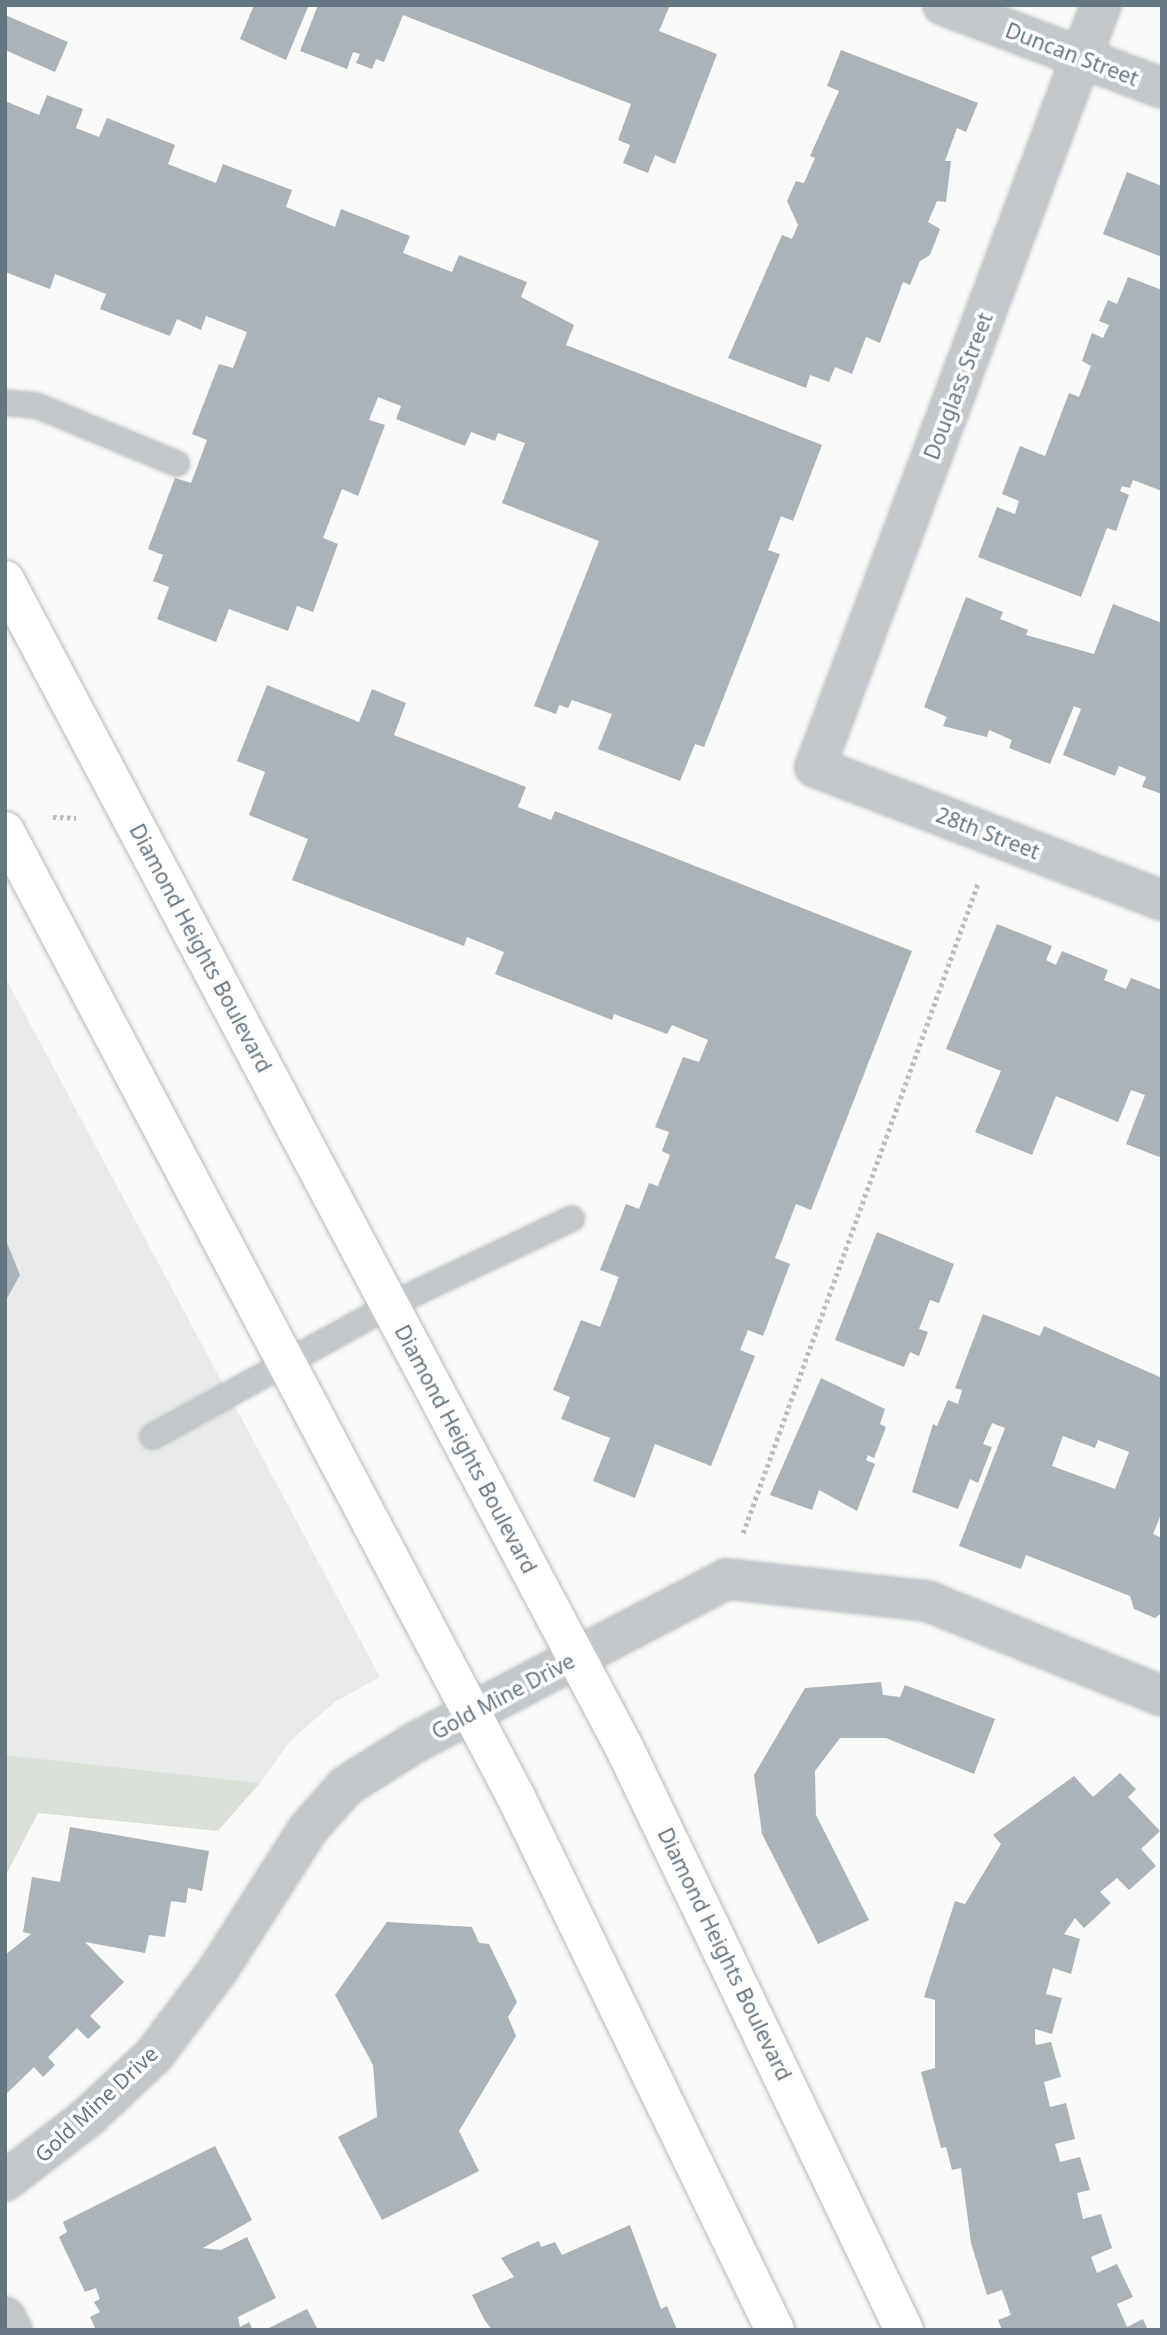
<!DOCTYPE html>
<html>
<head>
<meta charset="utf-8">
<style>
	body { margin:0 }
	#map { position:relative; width:1167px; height:2335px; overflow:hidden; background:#fafaf8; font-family:"Noto Sans",sans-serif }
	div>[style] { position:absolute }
	.built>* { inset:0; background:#e8e9e9 }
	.green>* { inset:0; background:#dadfd7 }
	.building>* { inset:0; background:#aab3b9 }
	.path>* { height:4.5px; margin-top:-2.25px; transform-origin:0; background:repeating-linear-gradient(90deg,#bbbfc2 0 3.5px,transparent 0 7px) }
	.roads { filter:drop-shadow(0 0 2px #b3babf) drop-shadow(0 0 2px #b3babf) }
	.service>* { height:23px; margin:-11.5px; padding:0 11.5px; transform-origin:11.5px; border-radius:11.5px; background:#c3c8cc }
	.minor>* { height:38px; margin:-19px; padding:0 19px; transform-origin:19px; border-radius:19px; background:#c3c8cc }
	.secondary>* { height:38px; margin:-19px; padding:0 19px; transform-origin:19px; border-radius:19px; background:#fff }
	span { translate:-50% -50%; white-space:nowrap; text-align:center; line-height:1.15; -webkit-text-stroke:7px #fff; paint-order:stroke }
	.street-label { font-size:21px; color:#657683 }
	.frame { position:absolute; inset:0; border:7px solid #657683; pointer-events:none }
</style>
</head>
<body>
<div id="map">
	<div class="built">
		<div style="clip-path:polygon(5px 977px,380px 1677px,335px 1702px,291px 1740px,260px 1783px,5px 1755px)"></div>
	</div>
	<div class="green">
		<div style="clip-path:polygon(5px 1755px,260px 1783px,218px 1831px,38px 1813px,5px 1877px)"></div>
	</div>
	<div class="building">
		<div style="clip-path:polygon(254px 5px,308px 7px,286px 60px,240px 39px)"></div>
		<div style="clip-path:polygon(318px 5px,670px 5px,659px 31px,717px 54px,675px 164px,655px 155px,648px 173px,623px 163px,630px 145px,618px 140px,631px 104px,403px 15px,384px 62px,376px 59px,372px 69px,356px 63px,360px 54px,353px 52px,347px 69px,300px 51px)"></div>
		<div style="clip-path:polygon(5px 15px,68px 42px,55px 72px,5px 50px)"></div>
		<div style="clip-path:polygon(841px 50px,978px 103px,966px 132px,957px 128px,945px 161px,951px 161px,946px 202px,937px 201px,928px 222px,940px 229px,930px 255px,920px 261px,910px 285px,903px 282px,880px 343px,866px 337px,852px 374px,835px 367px,829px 382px,810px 375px,806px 388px,728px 358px,782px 235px,792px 239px,798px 225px,787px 201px,796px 181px,804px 183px,815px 158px,810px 156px,839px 91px,827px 86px)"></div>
		<div style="clip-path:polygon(47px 95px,83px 109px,76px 128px,99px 137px,107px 118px,175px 145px,168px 164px,216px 183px,223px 164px,292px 190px,286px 207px,335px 227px,341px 209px,410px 236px,403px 253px,452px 272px,459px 255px,527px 282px,521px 297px,574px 325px,566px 345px,822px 445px,793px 521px,781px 516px,768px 550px,780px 554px,704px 747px,695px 744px,680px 781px,598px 749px,612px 714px,572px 700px,568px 708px,559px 705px,556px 714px,534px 706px,599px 541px,502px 503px,525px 443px,498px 433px,495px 441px,471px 432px,465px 446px,396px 419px,401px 406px,378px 397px,369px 420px,385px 425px,358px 496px,342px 489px,323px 538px,338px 544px,313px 612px,297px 606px,288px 631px,229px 609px,216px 642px,157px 619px,169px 587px,153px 581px,163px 555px,148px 549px,175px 478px,191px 483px,207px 440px,192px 434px,219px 364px,233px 368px,247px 332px,206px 316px,201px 330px,177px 319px,170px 336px,100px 309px,106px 294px,55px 274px,50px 289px,5px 272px,5px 101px,39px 115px)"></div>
		<div style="clip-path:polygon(1127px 172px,1162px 186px,1162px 257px,1103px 234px)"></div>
		<div style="clip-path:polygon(1128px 277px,1162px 290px,1162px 491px,1133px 480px,1130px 488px,1122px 486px,1120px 491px,1129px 495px,1116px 531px,1107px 528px,1081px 597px,978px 557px,997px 507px,1015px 514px,1019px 501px,1002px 494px,1020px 446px,1045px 456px,1069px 393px,1079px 397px,1091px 366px,1082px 361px,1092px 333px,1103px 338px,1109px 325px,1099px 321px,1108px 300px,1117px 304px)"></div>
		<div style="clip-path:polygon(966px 597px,1003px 612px,1000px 619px,1028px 630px,1026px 635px,1094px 654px,1113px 604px,1162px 623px,1162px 794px,1142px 787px,1146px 777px,1119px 766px,1115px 776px,1063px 755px,1081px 709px,1074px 706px,1050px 764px,1009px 748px,1012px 740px,989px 730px,987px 737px,943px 726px,947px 717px,924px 707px)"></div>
		<div style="clip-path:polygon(267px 685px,359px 722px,372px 689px,406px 703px,394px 735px,526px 787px,518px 807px,551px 820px,555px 811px,912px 951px,811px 1210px,796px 1204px,775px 1258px,790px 1264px,763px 1336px,748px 1330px,740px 1350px,755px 1356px,711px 1466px,655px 1444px,635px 1498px,593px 1481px,610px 1438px,561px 1419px,570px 1397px,553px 1390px,581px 1320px,600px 1327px,619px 1277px,600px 1270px,626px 1204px,639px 1209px,649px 1183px,658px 1186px,670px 1155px,662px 1151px,669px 1132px,655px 1127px,683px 1057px,699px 1062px,708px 1040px,672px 1025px,667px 1034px,614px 1014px,612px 1020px,495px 974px,504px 952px,467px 937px,464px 946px,292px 880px,308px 839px,249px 815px,265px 772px,237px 761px)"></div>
		<div style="clip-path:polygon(997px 924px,1052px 946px,1046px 960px,1056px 965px,1062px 951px,1108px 970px,1104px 980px,1126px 989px,1131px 978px,1162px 990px,1162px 1158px,1126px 1144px,1145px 1095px,1131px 1090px,1118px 1122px,1056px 1096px,1032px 1155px,975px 1132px,1001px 1071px,946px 1049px)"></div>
		<div style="clip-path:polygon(877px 1232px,954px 1264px,939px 1303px,930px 1300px,919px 1329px,928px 1332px,919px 1356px,910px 1352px,904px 1367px,835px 1340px)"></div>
		<div style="clip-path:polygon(5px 1238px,20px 1275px,5px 1302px)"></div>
		<div style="clip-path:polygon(evenodd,983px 1314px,1040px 1336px,1044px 1326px,1162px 1378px,1162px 1512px,1153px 1534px,1162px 1538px,1162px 1613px,1155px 1618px,1134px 1609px,1130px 1596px,1026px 1555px,1021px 1569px,959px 1546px,1005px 1428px,992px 1423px,983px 1444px,992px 1447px,978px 1483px,970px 1479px,958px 1509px,912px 1492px,933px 1424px,937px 1426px,948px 1400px,958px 1404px,962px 1390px,955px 1388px,983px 1314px,1063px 1436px,1095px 1448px,1098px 1440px,1129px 1452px,1115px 1489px,1052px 1466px,1063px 1436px)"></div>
		<div style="clip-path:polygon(821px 1378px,885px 1409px,880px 1424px,886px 1427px,874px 1458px,868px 1455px,866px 1460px,875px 1464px,857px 1511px,819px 1490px,812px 1510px,770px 1495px)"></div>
		<div style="clip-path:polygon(881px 1682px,883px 1695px,900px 1697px,905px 1685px,995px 1719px,974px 1774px,886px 1738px,840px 1738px,815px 1771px,816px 1815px,869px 1920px,818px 1944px,762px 1834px,754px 1775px,805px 1688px)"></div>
		<div style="clip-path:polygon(1120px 1773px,1136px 1789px,1128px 1797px,1160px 1831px,1141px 1849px,1156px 1866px,1129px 1890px,1117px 1878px,1100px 1892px,1111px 1903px,1084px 1928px,1075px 1918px,1064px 1934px,1080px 1939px,1071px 1974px,1053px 1968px,1046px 1994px,1062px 1998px,1052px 2034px,1035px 2029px,1035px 2041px,1036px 2045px,1051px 2042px,1061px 2077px,1044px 2082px,1050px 2107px,1066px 2103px,1075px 2139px,1055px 2144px,1060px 2162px,1080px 2157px,1090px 2190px,1077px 2193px,1083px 2219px,1101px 2214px,1112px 2248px,1091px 2257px,1097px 2273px,1117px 2264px,1133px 2297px,1117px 2304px,1127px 2327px,1143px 2319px,1148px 2330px,1002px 2330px,998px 2320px,1011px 2315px,1002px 2290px,987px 2295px,971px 2243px,961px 2168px,952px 2170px,946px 2147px,941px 2148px,921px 2072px,935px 2068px,935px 2000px,924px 1997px,955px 1901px,965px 1904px,1001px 1844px,993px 1835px,1074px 1776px,1093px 1797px)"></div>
		<div style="clip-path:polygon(70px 1827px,209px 1851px,202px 1891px,188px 1888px,186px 1903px,171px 1901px,165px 1937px,149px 1935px,145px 1953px,85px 1942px,124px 1982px,90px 2016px,101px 2027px,88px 2039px,77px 2028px,48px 2057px,55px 2065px,43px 2077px,34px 2067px,5px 2095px,5px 1955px,31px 1934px,23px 1932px,32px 1877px,60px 1882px)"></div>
		<div style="clip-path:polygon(387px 1922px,472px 1927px,479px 1943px,489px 1944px,517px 2002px,508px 2017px,516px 2036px,459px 2131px,479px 2171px,382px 2220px,338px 2137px,377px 2117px,373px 2065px,335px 1995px)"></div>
		<div style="clip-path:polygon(215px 2146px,252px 2220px,203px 2248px,221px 2250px,247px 2237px,276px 2298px,238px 2317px,240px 2327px,249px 2322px,253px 2330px,96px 2330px,90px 2317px,100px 2312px,94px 2302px,100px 2299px,96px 2288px,85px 2292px,59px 2237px,67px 2232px,63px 2222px)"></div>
		<div style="clip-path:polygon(630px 2225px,661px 2309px,667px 2306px,677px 2330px,492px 2330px,484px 2319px,472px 2295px,514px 2277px,501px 2258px,539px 2241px,541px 2247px,555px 2242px,562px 2255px)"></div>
		<div style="clip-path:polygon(307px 2309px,318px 2330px,265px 2330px)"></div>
	</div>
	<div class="path">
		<div style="left:53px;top:817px;width:23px;rotate:2deg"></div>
		<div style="left:743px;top:1533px;width:691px;rotate:-70.12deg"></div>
	</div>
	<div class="roads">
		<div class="service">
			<div style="left:5px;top:402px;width:31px;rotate:6deg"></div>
			<div style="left:36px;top:405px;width:152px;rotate:22.5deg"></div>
			<div style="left:152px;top:1436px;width:271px;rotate:-28.9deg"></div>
			<div style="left:389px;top:1305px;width:202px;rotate:-25.5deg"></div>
		</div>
		<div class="minor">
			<div style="left:943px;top:5px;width:234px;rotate:20.8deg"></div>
			<div style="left:1101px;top:5px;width:814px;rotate:110.57deg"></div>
			<div style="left:815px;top:767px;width:372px;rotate:21deg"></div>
			<div style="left:5px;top:2181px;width:105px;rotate:-37.6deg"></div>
			<div style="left:88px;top:2117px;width:91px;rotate:-43.2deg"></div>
			<div style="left:154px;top:2055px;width:106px;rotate:-53deg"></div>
			<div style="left:218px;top:1970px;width:167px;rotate:-57.4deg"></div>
			<div style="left:308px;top:1829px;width:57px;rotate:-48.5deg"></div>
			<div style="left:346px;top:1786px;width:80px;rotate:-32.3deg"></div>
			<div style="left:414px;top:1743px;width:353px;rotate:-27.7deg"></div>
			<div style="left:727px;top:1579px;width:201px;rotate:6.3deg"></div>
			<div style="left:927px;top:1601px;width:253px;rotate:22deg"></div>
			<div style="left:5px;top:2317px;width:15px;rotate:62deg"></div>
		</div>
		<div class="secondary">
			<div style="left:5px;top:580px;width:1319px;rotate:62.06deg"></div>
			<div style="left:623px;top:1745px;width:649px;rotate:64.34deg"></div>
			<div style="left:5px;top:831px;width:1091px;rotate:62.12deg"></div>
			<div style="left:515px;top:1795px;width:595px;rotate:64.08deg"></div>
		</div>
	</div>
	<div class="street-label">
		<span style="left:1072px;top:54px;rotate:21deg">Duncan Street</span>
		<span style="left:958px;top:386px;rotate:-69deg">Douglass Street</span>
		<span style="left:988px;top:833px;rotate:21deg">28th Street</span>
		<span style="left:201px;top:948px;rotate:62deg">Diamond Heights Boulevard</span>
		<span style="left:466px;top:1449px;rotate:62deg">Diamond Heights Boulevard</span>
		<span style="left:503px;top:1696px;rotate:-28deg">Gold Mine Drive</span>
		<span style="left:725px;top:1954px;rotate:64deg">Diamond Heights Boulevard</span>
		<span style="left:96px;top:2104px;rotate:-43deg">Gold Mine Drive</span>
	</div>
	<div class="frame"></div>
</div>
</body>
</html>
